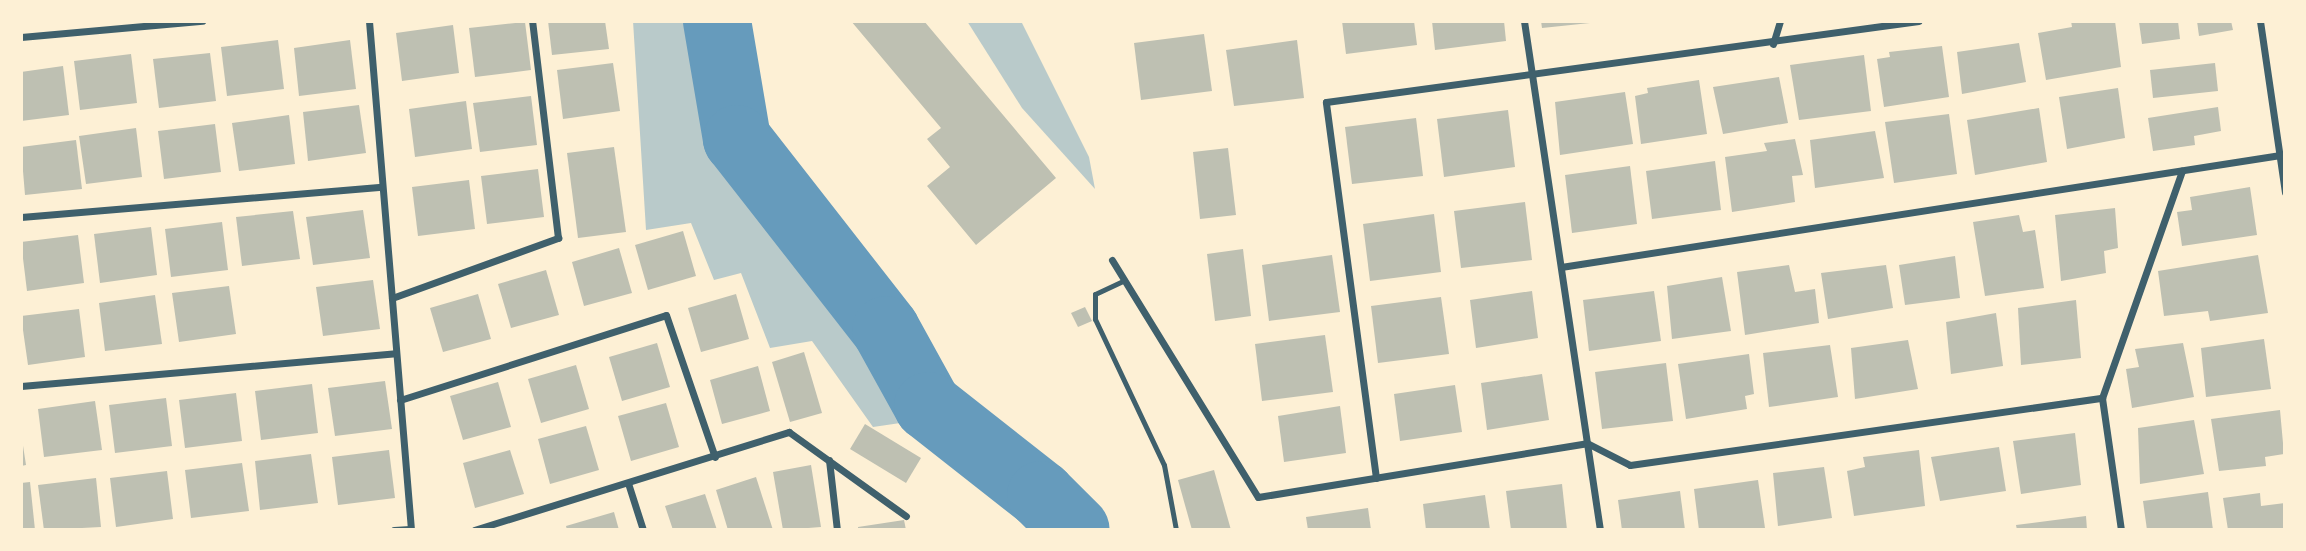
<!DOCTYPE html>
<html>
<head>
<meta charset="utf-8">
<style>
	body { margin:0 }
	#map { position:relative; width:2306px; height:551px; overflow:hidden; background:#fdf0d5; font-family:Raleway,sans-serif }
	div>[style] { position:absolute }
	.green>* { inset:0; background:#b9caca }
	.river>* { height:68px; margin:-34px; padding:0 34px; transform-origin:34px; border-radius:34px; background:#669bbc }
	.building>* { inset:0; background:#bec0b2 }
	.service>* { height:5px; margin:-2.5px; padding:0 2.5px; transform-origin:2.5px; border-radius:2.5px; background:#3f606c }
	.minor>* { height:7px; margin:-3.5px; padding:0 3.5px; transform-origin:3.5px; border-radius:3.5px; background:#3f606c }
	span { translate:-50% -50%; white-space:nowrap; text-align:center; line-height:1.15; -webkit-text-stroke:5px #fdf0d5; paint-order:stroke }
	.frame { position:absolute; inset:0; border:23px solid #fdf0d5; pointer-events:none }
</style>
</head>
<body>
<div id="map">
	<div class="green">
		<div style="clip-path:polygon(633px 21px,698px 21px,726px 143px,765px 209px,859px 321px,914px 421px,873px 427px,812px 341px,770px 348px,741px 273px,714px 280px,691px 223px,646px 230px)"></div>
		<div style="clip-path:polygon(967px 21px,1021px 21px,1089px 157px,1095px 189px,1022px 108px)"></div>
	</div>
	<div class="river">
		<div style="left:717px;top:21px;width:120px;rotate:80.4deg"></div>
		<div style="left:737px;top:139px;width:242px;rotate:52deg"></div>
		<div style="left:886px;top:330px;width:87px;rotate:61.1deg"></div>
		<div style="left:928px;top:406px;width:144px;rotate:38.2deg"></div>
		<div style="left:1041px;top:495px;width:49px;rotate:45deg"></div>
	</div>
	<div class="building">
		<div style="clip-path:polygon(548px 21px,605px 21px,609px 49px,552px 55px)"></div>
		<div style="clip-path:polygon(851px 21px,924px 21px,1056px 178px,976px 245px,927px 186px,950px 167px,927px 139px,941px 128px)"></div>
		<div style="clip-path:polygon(1342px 21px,1414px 21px,1417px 45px,1346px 54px)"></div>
		<div style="clip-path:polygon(1432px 21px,1504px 21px,1506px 41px,1435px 50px)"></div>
		<div style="clip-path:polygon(1541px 21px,1590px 21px,1590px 23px,1542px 28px)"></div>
		<div style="clip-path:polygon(2071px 21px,2115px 21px,2121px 67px,2046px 80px,2038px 33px,2072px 27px)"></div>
		<div style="clip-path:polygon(2178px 21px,2180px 39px,2142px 44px,2139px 22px)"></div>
		<div style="clip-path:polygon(2197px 21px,2231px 21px,2233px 30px,2199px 36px)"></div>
		<div style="clip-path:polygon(525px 22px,531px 70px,475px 77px,469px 28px)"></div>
		<div style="clip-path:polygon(453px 25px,459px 73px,402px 81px,396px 33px)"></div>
		<div style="clip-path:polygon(1204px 34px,1212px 91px,1141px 100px,1134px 43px)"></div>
		<div style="clip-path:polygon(278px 40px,284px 89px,227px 96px,221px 47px)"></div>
		<div style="clip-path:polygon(350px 40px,356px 89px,299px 96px,294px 48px)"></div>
		<div style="clip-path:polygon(1297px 40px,1304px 98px,1234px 106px,1226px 50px)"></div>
		<div style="clip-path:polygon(2019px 43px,2026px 82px,1962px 94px,1957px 52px)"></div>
		<div style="clip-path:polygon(1942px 46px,1949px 97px,1884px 107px,1877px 59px,1890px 57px,1889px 52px)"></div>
		<div style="clip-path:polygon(210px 53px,216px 101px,159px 108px,153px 59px)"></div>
		<div style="clip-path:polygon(131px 54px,137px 103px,80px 110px,74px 61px)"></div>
		<div style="clip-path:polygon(1864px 55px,1871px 111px,1799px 120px,1790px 65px)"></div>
		<div style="clip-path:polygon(613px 63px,620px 111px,563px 119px,557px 70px)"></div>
		<div style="clip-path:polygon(2215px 63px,2218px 91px,2153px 98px,2150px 70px)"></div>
		<div style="clip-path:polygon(63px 66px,69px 115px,21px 121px,21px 72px)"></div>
		<div style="clip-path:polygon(1779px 77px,1788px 123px,1723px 134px,1713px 87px)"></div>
		<div style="clip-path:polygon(1699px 80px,1707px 134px,1641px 144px,1635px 96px,1648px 93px,1647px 88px)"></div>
		<div style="clip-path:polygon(2118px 88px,2125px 138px,2067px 149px,2059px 97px)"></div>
		<div style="clip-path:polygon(1625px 92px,1633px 144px,1560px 155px,1555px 102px)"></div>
		<div style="clip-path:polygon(531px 96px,537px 145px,480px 152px,473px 103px)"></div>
		<div style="clip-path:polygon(466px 101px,472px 149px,415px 157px,409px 109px)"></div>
		<div style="clip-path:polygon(359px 105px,366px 153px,308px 161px,303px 112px)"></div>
		<div style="clip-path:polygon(2218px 107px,2221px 131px,2194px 136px,2195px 145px,2153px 151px,2148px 118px)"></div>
		<div style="clip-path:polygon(2039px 108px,2047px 162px,1975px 175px,1967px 120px)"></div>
		<div style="clip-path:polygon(1508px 110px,1515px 167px,1444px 177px,1437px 119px)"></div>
		<div style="clip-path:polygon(1949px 114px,1957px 174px,1894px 183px,1885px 122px)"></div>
		<div style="clip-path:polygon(289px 115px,295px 164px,239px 171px,232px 123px)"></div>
		<div style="clip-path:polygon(1416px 118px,1423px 176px,1352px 184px,1345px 127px)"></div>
		<div style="clip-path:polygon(215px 124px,221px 172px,164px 179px,158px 131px)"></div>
		<div style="clip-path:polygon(136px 128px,142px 177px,86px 184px,79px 136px)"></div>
		<div style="clip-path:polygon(1875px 131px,1884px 178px,1815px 188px,1810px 140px)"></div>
		<div style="clip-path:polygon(1795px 139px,1803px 175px,1792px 176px,1795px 202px,1732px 212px,1725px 157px,1767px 151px,1764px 143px)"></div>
		<div style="clip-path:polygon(76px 140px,82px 189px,25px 195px,21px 147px)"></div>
		<div style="clip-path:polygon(614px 147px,626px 232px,578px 238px,567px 153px)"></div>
		<div style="clip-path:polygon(1228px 148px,1236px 215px,1200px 219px,1193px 152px)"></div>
		<div style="clip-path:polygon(1715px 161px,1721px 210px,1652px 219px,1646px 171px)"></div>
		<div style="clip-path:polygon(1630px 166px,1637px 224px,1572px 233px,1565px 175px)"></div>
		<div style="clip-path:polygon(538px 169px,544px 217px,487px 224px,481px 176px)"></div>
		<div style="clip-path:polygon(469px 180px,475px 229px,418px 236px,412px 187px)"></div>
		<div style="clip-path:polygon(2250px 187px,2257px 235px,2182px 246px,2177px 212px,2192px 210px,2190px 197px)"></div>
		<div style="clip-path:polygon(1525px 202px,1532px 260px,1461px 268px,1454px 211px)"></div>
		<div style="clip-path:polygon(2115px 208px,2118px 248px,2104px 251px,2106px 273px,2061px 281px,2055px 215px)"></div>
		<div style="clip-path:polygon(363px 210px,370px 258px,313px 265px,306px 217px)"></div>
		<div style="clip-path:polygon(293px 211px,300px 259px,242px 266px,236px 217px)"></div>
		<div style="clip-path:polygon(1434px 214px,1441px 272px,1370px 281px,1363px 224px)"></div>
		<div style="clip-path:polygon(2019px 215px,2023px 232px,2035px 230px,2044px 288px,1985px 296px,1973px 222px)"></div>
		<div style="clip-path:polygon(222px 222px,228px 270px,171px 277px,165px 229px)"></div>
		<div style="clip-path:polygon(151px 227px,157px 275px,100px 283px,94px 234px)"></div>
		<div style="clip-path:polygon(683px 231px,696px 276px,648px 290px,635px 245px)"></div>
		<div style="clip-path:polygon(78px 235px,84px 283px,27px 291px,21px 242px)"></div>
		<div style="clip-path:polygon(619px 248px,632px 293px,584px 306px,572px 262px)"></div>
		<div style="clip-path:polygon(1243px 249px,1251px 316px,1215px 321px,1207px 254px)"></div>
		<div style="clip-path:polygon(1332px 255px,1340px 312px,1269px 321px,1262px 265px)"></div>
		<div style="clip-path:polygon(2258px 255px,2268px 313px,2210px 321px,2208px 311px,2164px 316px,2158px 271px)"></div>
		<div style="clip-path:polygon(1955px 256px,1960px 298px,1905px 305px,1899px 265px)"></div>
		<div style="clip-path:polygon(1789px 265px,1795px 292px,1815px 289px,1819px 323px,1745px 335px,1737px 272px)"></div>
		<div style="clip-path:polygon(1886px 265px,1893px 308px,1828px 319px,1821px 273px)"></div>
		<div style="clip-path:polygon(546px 270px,559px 315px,511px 328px,498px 284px)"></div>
		<div style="clip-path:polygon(1722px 277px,1731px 331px,1672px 339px,1667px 286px)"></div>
		<div style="clip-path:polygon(373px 280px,380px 329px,323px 336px,316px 287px)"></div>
		<div style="clip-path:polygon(229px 286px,236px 334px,179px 342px,172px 293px)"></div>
		<div style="clip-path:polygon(1532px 291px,1538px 338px,1476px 348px,1470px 300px)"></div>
		<div style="clip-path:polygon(1654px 291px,1661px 341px,1589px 351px,1583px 300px)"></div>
		<div style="clip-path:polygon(478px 294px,491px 339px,443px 352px,430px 308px)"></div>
		<div style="clip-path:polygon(736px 294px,749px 339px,701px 352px,688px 308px)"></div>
		<div style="clip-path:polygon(155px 295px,162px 344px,105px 351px,99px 303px)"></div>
		<div style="clip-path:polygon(1441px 297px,1449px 354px,1378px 363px,1371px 306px)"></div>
		<div style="clip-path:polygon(2076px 300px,2081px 358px,2021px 365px,2018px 308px)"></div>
		<div style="clip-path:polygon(1085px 307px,1092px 321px,1078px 327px,1071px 313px)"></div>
		<div style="clip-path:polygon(79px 309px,85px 357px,28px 365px,21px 316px)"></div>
		<div style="clip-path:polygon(1996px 313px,2003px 366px,1951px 374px,1946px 322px)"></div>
		<div style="clip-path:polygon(1325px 335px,1333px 392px,1262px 401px,1255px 344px)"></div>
		<div style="clip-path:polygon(2264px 339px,2271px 389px,2206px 397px,2201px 348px)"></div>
		<div style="clip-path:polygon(1908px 340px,1918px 389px,1855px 399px,1851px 348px)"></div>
		<div style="clip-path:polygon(657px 343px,670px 387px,622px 401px,609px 357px)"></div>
		<div style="clip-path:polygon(2183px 343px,2194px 397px,2132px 408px,2126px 369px,2139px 367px,2135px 349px)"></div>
		<div style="clip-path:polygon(1830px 345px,1838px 397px,1769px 407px,1763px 353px)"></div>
		<div style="clip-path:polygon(804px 352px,822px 413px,790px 422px,772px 362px)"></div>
		<div style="clip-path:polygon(1749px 354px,1754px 394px,1745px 396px,1747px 409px,1686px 419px,1678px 364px)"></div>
		<div style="clip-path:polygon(1666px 363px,1673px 421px,1602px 429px,1595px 372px)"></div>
		<div style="clip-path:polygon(576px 365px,589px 409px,541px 423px,528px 379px)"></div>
		<div style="clip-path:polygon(758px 366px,770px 411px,722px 424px,710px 380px)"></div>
		<div style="clip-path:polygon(1542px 374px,1549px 420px,1487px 430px,1481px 383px)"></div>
		<div style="clip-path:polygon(385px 381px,392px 429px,335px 436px,328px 388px)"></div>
		<div style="clip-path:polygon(498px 382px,511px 427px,463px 440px,450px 396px)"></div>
		<div style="clip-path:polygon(312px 384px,318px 433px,261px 440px,255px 391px)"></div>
		<div style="clip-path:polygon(1455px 385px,1462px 432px,1400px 441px,1394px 394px)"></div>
		<div style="clip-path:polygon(236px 393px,242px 441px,185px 448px,179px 400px)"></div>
		<div style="clip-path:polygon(166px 398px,172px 446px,115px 453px,109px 405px)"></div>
		<div style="clip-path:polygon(95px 401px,102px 450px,44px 457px,38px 409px)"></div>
		<div style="clip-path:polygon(666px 403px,679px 447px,631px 461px,618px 416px)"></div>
		<div style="clip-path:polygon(1340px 406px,1346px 453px,1284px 462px,1278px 416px)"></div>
		<div style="clip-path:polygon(2280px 410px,2284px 454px,2265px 457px,2266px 466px,2219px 471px,2211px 419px)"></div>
		<div style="clip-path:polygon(2194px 420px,2204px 474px,2140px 484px,2138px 428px)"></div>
		<div style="clip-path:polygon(865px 424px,921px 458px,906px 483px,850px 449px)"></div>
		<div style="clip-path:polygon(586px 426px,599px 470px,550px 484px,538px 439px)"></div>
		<div style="clip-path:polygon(21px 433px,26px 465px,21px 466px)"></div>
		<div style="clip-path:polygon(2075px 433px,2081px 485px,2021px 494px,2013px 441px)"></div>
		<div style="clip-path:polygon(1999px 447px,2006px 491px,1940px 501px,1931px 457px)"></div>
		<div style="clip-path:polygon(389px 450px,395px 498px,338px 505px,332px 457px)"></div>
		<div style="clip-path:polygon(510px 450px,524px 494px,475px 508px,463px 463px)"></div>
		<div style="clip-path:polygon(1919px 450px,1925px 506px,1854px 516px,1847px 471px,1865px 467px,1863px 457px)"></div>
		<div style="clip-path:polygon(311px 454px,318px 503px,260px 510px,255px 461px)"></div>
		<div style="clip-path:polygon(242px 463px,249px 511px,191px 518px,185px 470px)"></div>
		<div style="clip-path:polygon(811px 465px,821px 527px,783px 530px,773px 472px)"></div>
		<div style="clip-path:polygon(1824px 467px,1832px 518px,1778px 526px,1773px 473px)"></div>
		<div style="clip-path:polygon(1214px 470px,1231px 530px,1192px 530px,1178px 480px)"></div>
		<div style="clip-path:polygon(167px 471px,173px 519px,116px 527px,110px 478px)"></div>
		<div style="clip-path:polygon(756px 477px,773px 530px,728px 530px,716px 490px)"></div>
		<div style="clip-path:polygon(96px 478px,101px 527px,44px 530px,38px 485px)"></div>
		<div style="clip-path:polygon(1758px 480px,1765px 528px,1699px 530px,1694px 489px)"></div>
		<div style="clip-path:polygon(30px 482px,35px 530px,21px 530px,21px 483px)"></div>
		<div style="clip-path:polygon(1562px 484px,1567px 530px,1511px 530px,1506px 491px)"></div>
		<div style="clip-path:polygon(1680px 491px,1685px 530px,1622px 530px,1618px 500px)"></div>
		<div style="clip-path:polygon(2208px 492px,2213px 530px,2147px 530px,2143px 501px)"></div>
		<div style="clip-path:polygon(2260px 493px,2261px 506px,2285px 503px,2285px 530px,2228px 530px,2223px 498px)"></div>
		<div style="clip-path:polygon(705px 494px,717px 530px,673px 530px,665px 506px)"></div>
		<div style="clip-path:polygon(1485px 495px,1490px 530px,1426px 530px,1423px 504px)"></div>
		<div style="clip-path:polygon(1368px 508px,1371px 530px,1308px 530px,1306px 517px)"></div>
		<div style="clip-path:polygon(614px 512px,619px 530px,567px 530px,566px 526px)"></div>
		<div style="clip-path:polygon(2086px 516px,2087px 530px,2017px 530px,2016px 525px)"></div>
		<div style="clip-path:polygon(904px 520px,906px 530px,858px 530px,858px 527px)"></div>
	</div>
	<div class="service">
		<div style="left:1125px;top:280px;width:33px;rotate:155deg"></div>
		<div style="left:1095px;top:294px;width:25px;rotate:90deg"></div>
		<div style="left:1095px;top:319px;width:161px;rotate:64.7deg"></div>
		<div style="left:1164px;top:465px;width:66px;rotate:79.5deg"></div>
	</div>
	<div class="minor">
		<div style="left:369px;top:21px;width:511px;rotate:85.28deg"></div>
		<div style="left:1524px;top:21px;width:515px;rotate:81.51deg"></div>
		<div style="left:2260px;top:21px;width:173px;rotate:81.7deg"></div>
		<div style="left:21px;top:37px;width:182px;rotate:-5.1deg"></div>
		<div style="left:1773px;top:44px;width:24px;rotate:-73deg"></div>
		<div style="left:21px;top:217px;width:362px;rotate:-4.8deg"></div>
		<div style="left:1112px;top:260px;width:278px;rotate:58.4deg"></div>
		<div style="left:1258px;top:497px;width:333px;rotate:-9.3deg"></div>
		<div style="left:1587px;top:443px;width:48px;rotate:27.1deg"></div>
		<div style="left:1630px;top:465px;width:477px;rotate:-8.1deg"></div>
		<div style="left:2102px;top:398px;width:133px;rotate:81.8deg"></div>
		<div style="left:1561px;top:267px;width:728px;rotate:-8.85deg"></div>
		<div style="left:392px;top:298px;width:177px;rotate:-19.9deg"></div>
		<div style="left:558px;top:238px;width:219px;rotate:-96.8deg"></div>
		<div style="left:21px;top:386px;width:376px;rotate:-5deg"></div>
		<div style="left:2102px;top:398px;width:241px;rotate:-70.6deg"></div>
		<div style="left:400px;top:400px;width:279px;rotate:-17.7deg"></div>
		<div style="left:666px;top:315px;width:150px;rotate:71deg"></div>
		<div style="left:829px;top:460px;width:70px;rotate:83.5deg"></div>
		<div style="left:1376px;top:478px;width:379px;rotate:-97.6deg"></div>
		<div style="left:1326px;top:102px;width:598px;rotate:-7.79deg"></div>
		<div style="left:628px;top:483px;width:49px;rotate:72.3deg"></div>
		<div style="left:394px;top:530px;width:16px;rotate:-4deg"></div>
		<div style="left:474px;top:530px;width:330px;rotate:-17.3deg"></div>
		<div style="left:789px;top:432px;width:144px;rotate:35.7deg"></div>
	</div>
	<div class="frame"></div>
</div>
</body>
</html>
